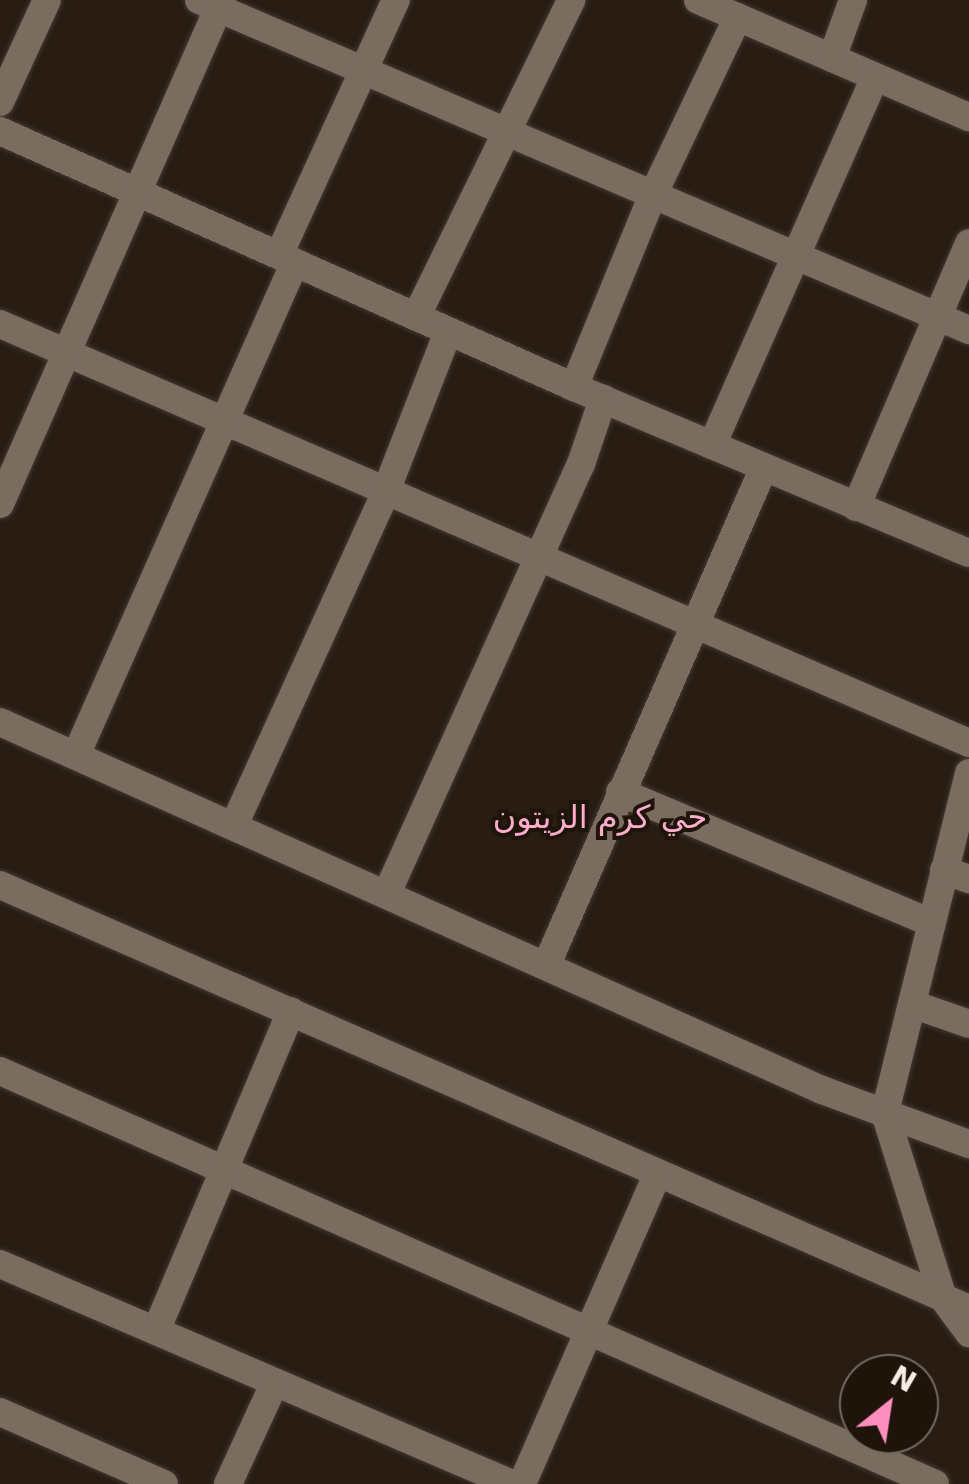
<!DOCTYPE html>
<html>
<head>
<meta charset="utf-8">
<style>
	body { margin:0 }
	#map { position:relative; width:969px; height:1484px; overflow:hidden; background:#291d13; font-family:"DejaVu Sans",Cairo,sans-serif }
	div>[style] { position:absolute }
	.roads { filter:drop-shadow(0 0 2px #433933) drop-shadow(0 0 2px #433933) }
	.minor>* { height:28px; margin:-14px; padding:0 14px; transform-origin:14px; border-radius:14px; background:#7b6c60 }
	span { translate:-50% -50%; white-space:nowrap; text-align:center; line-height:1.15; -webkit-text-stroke:8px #1f140a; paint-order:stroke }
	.neighbourhood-label { font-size:32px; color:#fcadcc }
	.north { position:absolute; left:839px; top:1354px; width:100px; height:100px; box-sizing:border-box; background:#1f140a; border:2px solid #746a62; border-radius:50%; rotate:30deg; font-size:28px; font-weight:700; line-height:40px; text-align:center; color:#f4ece5 }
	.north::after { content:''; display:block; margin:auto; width:35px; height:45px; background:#fe8ebd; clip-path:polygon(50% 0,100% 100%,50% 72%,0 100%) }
</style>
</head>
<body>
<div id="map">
	<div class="roads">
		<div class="minor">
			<div style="left:199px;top:0;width:838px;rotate:23.2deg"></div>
			<div style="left:698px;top:0;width:295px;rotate:23.4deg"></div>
			<div style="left:832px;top:58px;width:62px;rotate:-70.1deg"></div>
			<div style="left:0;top:102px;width:112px;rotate:-65.3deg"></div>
			<div style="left:0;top:131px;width:628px;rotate:24.04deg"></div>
			<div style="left:574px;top:387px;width:428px;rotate:22.8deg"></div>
			<div style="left:279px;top:255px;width:281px;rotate:-65.4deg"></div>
			<div style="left:416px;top:317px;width:353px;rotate:-63.9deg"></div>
			<div style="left:0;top:324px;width:1056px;rotate:23.38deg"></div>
			<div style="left:574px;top:387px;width:205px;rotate:-67.7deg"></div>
			<div style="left:652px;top:197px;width:199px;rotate:-64.5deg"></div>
			<div style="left:712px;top:445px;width:402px;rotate:-66.1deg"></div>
			<div style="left:0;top:504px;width:551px;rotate:-66.23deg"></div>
			<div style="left:856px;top:507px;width:287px;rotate:-66.8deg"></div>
			<div style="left:0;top:722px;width:901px;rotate:24.12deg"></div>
			<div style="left:822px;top:1090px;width:157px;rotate:20.2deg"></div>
			<div style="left:77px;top:753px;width:537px;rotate:-66.06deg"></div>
			<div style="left:969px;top:773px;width:350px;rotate:103.9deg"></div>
			<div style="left:885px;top:1113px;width:194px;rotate:72.6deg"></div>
			<div style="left:943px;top:1298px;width:44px;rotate:53.4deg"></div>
			<div style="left:620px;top:792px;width:337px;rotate:22.8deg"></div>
			<div style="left:235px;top:823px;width:365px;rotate:-65.5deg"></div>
			<div style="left:386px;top:491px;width:171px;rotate:-68.7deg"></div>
			<div style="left:944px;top:870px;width:27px;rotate:20deg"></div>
			<div style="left:0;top:885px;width:1058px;rotate:23.63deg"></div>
			<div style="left:388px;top:891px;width:469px;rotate:-65.7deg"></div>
			<div style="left:581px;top:464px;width:69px;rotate:-71.3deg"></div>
			<div style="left:547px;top:964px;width:542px;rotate:-66.41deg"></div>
			<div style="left:912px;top:1004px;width:60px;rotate:19.3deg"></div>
			<div style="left:0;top:1071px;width:1022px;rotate:23.83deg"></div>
			<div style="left:0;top:1264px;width:557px;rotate:23.25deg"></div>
			<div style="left:156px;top:1331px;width:347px;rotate:-67.1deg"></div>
			<div style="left:0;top:1412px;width:179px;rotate:23.7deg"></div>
			<div style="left:228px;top:1484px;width:112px;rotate:-65.3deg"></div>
			<div style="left:522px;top:1484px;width:339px;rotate:-66.4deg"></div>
		</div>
	</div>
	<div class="neighbourhood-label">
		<span style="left:600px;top:817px">حي كرم الزيتون</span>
	</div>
	<div class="north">N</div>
</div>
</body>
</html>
